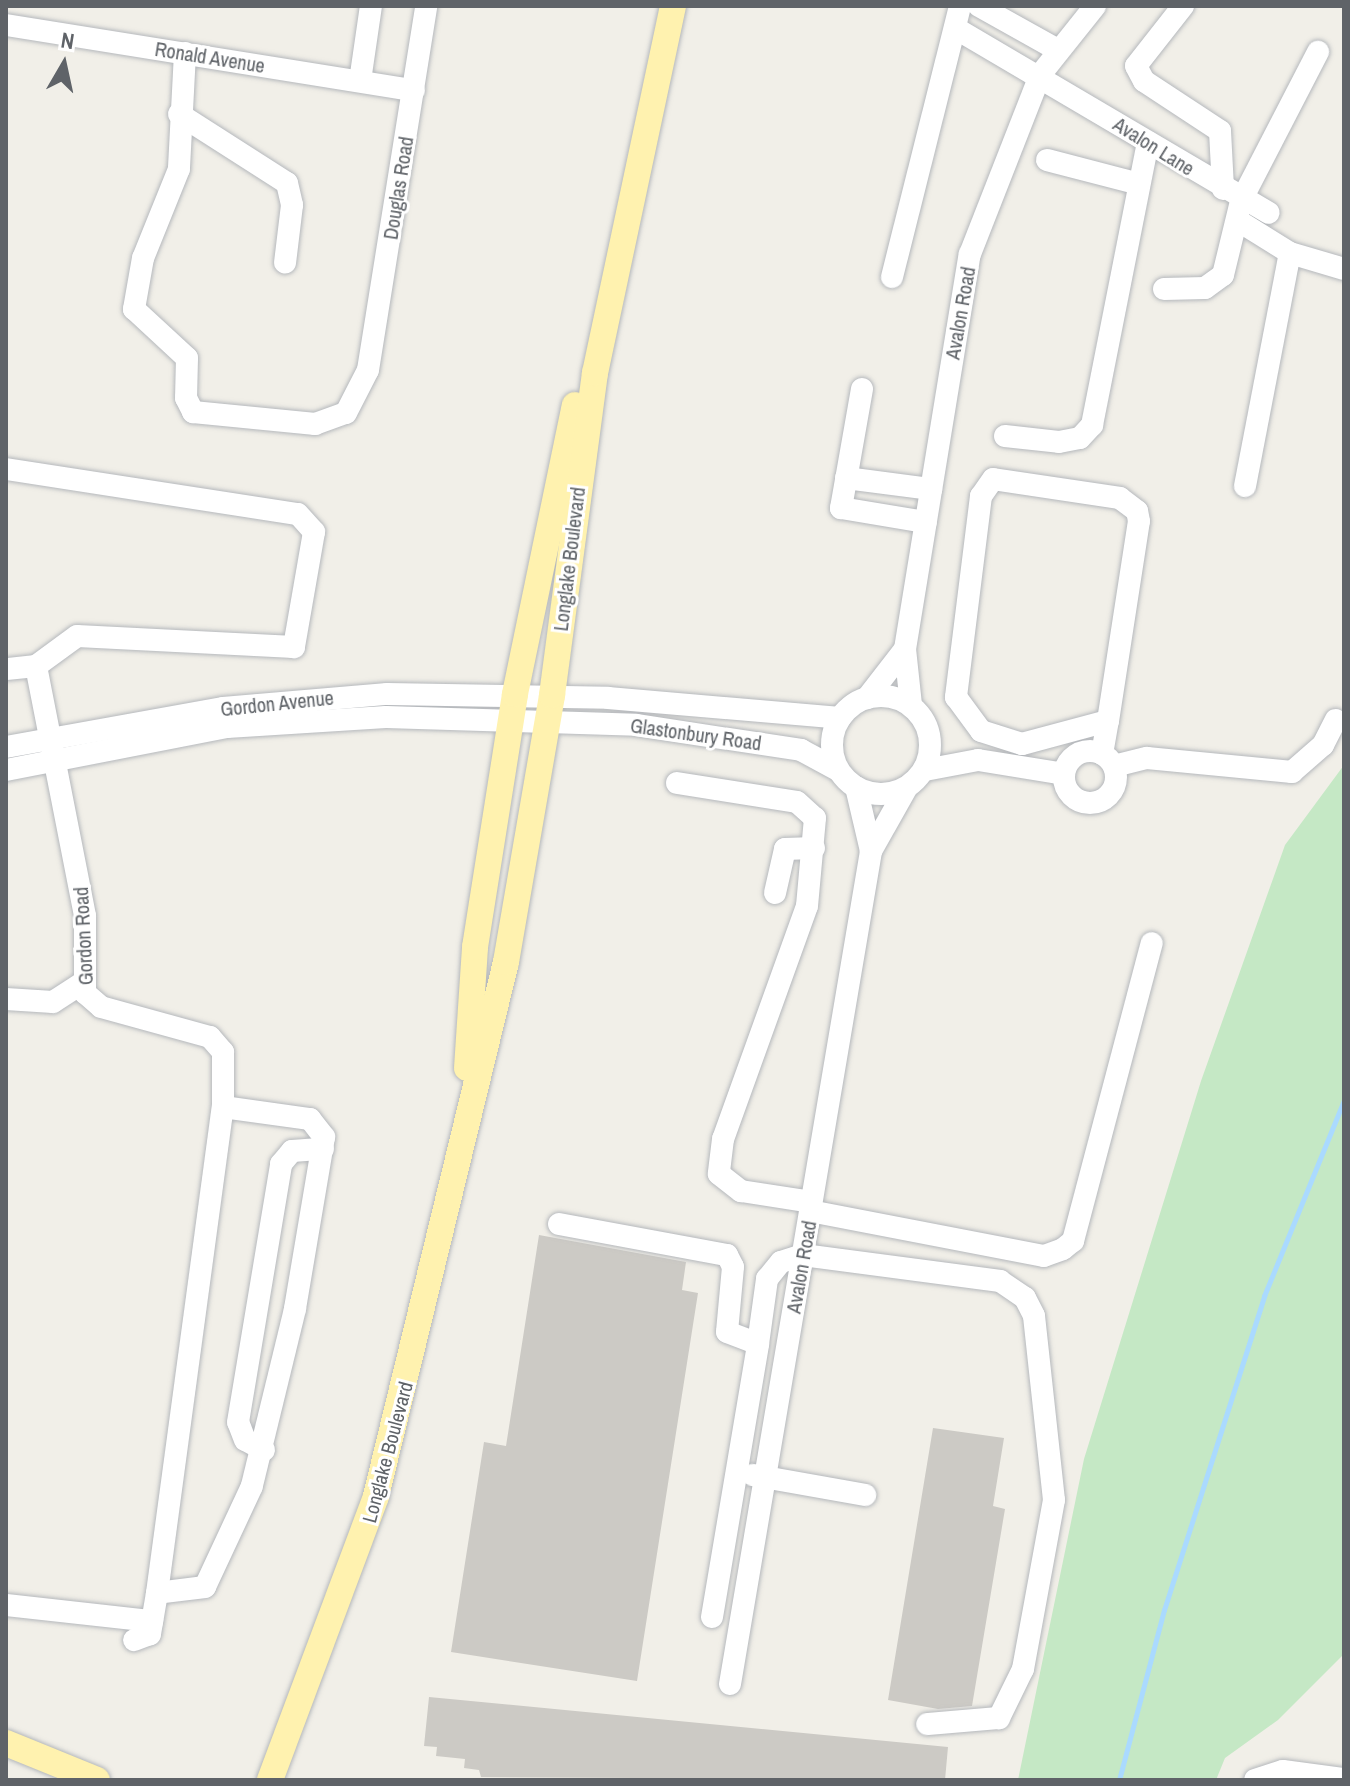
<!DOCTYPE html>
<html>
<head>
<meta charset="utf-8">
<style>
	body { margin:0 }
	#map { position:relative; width:1350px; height:1786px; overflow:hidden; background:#f1efe8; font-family:"Archivo Narrow",sans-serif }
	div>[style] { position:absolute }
	.green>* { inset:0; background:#c5e8c5 }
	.stream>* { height:5px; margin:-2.5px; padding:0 2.5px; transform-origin:2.5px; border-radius:2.5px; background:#aadaff }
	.building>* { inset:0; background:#cccac5 }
	.roads { filter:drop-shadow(0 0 2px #b5b8bc) drop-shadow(0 0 2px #b5b8bc) }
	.minor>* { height:22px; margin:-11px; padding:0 11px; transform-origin:11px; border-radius:11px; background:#fff }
	.minor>.ring { margin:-11px; padding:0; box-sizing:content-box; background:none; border:22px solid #fff; border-radius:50% }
	.major>* { height:26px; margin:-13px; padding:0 13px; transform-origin:13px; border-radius:13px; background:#fff2af }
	span { translate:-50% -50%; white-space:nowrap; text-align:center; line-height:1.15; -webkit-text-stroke:6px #fff; paint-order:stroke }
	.street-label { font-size:20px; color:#5f6368 }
	.frame { position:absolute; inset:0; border:8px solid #5f6368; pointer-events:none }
	.north { position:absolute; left:24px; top:24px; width:80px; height:80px; -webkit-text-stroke:6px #fff; paint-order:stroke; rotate:9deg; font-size:22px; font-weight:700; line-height:32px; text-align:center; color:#5f6368 }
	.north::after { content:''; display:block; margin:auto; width:28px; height:36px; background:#5f6368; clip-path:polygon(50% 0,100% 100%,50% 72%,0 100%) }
</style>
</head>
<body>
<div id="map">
	<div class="green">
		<div style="clip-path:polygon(1344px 765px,1344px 1654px,1278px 1720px,1225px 1758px,1216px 1780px,1018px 1780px,1084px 1459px,1201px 1081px,1285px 845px)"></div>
	</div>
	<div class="stream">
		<div style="left:1119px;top:1780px;width:176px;rotate:-75.2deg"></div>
		<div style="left:1164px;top:1610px;width:330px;rotate:-72.3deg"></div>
		<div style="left:1264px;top:1296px;width:212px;rotate:-67.8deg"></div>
	</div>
	<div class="building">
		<div style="clip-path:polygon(539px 1235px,686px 1262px,682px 1290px,698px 1293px,637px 1681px,451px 1652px,484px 1442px,506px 1446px)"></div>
		<div style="clip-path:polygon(933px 1428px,1004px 1438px,993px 1506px,1005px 1509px,972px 1706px,938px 1709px,888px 1700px)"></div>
		<div style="clip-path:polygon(429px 1697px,948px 1747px,945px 1780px,481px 1777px,479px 1770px,464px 1768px,465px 1759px,436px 1756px,437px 1747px,424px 1746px)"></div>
	</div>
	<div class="roads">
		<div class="minor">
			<div style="left:979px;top:6px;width:88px;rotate:29.2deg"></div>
			<div style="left:1183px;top:6px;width:76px;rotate:128.1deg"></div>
			<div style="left:1136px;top:66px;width:17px;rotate:62deg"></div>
			<div style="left:1144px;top:81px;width:91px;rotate:33.3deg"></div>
			<div style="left:1220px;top:131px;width:58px;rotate:87deg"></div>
			<div style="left:6px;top:25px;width:413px;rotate:9.1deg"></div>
			<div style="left:955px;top:28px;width:364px;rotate:30.5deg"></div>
			<div style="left:185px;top:53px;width:116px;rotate:93deg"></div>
			<div style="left:179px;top:169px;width:96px;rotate:112deg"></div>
			<div style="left:143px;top:258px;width:52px;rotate:100deg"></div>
			<div style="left:134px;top:309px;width:72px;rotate:42.8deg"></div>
			<div style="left:187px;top:358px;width:40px;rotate:91.4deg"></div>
			<div style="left:186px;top:398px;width:16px;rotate:63deg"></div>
			<div style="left:193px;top:412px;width:123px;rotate:5.6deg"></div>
			<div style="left:315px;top:424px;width:33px;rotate:-20deg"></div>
			<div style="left:346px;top:413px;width:48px;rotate:-62.9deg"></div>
			<div style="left:368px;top:370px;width:369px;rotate:-80.9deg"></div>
			<div style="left:360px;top:81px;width:76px;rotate:-81.7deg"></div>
			<div style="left:179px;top:114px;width:128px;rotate:32.6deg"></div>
			<div style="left:287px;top:183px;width:23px;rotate:77deg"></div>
			<div style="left:292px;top:205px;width:58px;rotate:96.9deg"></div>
			<div style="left:1047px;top:160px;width:95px;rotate:14.6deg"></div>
			<div style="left:1237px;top:220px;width:62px;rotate:31.9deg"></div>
			<div style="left:1290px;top:253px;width:56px;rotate:16.5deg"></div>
			<div style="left:892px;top:277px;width:279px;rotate:-75.9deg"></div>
			<div style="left:1164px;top:289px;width:41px;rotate:-1.4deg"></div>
			<div style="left:1205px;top:288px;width:22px;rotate:-36deg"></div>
			<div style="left:1223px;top:275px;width:76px;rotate:-76.3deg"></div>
			<div style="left:1241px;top:201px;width:168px;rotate:-62.7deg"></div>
			<div style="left:862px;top:389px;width:121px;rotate:100deg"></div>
			<div style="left:841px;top:508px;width:86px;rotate:9.4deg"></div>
			<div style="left:1005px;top:436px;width:54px;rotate:6.3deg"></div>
			<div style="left:1059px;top:442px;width:21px;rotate:-11deg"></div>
			<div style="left:1080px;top:438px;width:18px;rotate:-47deg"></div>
			<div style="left:1092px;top:425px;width:288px;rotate:-78.8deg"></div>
			<div style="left:6px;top:469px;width:295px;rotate:8.8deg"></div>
			<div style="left:298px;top:514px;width:24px;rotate:48deg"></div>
			<div style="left:314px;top:532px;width:117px;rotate:99.9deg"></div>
			<div style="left:294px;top:647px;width:217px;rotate:-177.1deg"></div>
			<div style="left:77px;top:636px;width:51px;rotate:143.8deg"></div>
			<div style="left:36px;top:666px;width:30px;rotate:174deg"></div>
			<div style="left:846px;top:478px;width:86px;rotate:7.4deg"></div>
			<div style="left:1245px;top:486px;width:237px;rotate:-79.1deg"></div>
			<div style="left:36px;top:666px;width:255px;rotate:78.9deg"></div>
			<div style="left:85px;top:916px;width:77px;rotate:90deg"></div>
			<div style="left:85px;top:993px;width:21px;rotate:41deg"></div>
			<div style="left:101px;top:1007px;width:113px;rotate:15.4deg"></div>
			<div style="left:210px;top:1037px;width:20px;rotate:49deg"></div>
			<div style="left:223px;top:1052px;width:55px;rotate:90deg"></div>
			<div style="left:223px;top:1107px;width:88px;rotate:7.9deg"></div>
			<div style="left:310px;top:1119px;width:23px;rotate:52deg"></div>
			<div style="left:324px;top:1137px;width:174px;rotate:99.6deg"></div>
			<div style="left:295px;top:1309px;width:182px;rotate:103.7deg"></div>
			<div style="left:252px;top:1486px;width:111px;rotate:115deg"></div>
			<div style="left:205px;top:1587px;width:48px;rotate:172.9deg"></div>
			<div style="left:157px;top:1593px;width:42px;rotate:99.7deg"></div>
			<div style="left:150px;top:1634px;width:17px;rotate:159deg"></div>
			<div class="ring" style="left:832px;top:696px;width:76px;height:76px"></div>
			<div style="left:867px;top:698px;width:62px;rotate:-52.2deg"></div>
			<div style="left:911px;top:705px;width:56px;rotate:-96.1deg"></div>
			<div style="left:905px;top:649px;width:400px;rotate:-80.7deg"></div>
			<div style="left:970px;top:254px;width:192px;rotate:-68.6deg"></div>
			<div style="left:1040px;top:75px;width:88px;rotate:-51.4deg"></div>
			<div style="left:6px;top:747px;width:220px;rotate:-10.2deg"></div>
			<div style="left:223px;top:708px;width:165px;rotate:-4.9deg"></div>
			<div style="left:387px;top:694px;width:221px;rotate:1deg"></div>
			<div style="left:608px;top:698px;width:233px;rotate:4.9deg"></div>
			<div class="ring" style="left:1064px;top:751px;width:30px;height:30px"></div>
			<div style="left:1102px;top:754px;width:34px;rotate:-80deg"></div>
			<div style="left:1108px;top:721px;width:202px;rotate:-81.2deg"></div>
			<div style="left:1139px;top:521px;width:10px;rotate:-101deg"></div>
			<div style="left:1137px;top:511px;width:21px;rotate:-143deg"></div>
			<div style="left:1120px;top:498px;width:128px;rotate:-171.5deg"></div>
			<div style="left:993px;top:479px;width:21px;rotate:125deg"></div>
			<div style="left:981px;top:496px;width:203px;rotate:97.1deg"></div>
			<div style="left:956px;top:697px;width:42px;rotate:53.7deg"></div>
			<div style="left:981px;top:731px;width:43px;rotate:17.6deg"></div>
			<div style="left:1022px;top:744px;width:89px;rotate:-15deg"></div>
			<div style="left:1114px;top:766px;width:34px;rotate:-14deg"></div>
			<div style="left:1147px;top:758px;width:146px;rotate:5.5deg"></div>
			<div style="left:1292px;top:772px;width:41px;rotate:-41.1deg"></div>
			<div style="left:1323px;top:745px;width:28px;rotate:-63deg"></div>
			<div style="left:6px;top:770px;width:225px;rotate:-11deg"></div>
			<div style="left:227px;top:727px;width:159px;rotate:-3.6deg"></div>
			<div style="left:386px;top:717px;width:250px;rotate:1.8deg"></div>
			<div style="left:636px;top:725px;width:167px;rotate:8.6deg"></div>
			<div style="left:801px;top:750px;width:42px;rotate:28.4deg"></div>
			<div style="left:925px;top:770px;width:54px;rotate:-10.7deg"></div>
			<div style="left:978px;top:760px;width:87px;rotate:9.2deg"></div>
			<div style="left:677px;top:783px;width:121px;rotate:9deg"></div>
			<div style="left:797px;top:802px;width:24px;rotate:42deg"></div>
			<div style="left:815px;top:818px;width:88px;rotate:95.2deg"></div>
			<div style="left:807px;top:906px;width:248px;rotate:109.8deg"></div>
			<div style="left:723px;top:1139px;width:35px;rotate:97deg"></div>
			<div style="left:719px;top:1174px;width:28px;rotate:38deg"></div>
			<div style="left:741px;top:1191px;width:71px;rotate:8.9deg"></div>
			<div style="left:856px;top:787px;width:66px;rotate:76.8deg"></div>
			<div style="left:775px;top:893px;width:45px;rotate:-77.2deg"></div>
			<div style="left:785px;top:849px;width:29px;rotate:-2deg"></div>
			<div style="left:6px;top:999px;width:47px;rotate:3.7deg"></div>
			<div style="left:53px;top:1002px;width:35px;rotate:-33deg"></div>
			<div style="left:810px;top:1211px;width:238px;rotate:10.9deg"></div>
			<div style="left:1044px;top:1256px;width:20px;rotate:-20deg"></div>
			<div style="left:1063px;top:1249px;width:13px;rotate:-39deg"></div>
			<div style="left:1073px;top:1241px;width:308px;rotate:-75.2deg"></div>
			<div style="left:559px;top:1224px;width:171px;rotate:10.5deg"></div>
			<div style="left:727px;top:1255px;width:13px;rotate:63deg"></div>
			<div style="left:733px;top:1267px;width:65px;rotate:95.3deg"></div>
			<div style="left:727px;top:1332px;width:33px;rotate:21deg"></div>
			<div style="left:758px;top:1344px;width:66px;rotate:-82.1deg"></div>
			<div style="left:767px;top:1279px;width:22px;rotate:-51deg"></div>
			<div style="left:781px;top:1262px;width:23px;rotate:-18deg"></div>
			<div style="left:803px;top:1255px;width:199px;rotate:7.5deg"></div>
			<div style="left:1000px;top:1281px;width:30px;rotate:34deg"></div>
			<div style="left:1025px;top:1298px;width:20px;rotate:63deg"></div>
			<div style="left:1034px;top:1316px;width:185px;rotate:83.8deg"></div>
			<div style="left:1054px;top:1500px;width:172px;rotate:100.4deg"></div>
			<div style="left:1023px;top:1669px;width:55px;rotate:116.1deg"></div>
			<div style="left:999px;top:1718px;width:72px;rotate:175.2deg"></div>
			<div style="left:264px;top:1450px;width:21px;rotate:-152deg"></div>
			<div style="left:245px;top:1440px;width:19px;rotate:-111deg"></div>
			<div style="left:238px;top:1422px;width:262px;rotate:-80.5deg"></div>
			<div style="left:281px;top:1164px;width:17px;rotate:-50deg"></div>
			<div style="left:292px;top:1151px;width:31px;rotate:-4deg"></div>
			<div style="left:753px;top:1475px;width:114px;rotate:10.1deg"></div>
			<div style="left:157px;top:1593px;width:490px;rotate:-82.3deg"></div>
			<div style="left:6px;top:1605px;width:147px;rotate:6.3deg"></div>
			<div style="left:712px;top:1617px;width:277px;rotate:-80.4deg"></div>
			<div style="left:730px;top:1684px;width:845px;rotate:-80.39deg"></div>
			<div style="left:871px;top:851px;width:71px;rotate:-60.6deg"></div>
			<div style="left:1255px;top:1780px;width:29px;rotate:-18deg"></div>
			<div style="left:1283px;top:1771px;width:62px;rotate:7.5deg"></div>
		</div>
		<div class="major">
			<div style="left:467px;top:1068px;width:121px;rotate:-86.2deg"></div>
			<div style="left:475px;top:947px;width:256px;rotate:-81deg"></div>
			<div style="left:515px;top:694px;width:295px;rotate:-78.3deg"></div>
			<div style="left:6px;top:1743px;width:98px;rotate:22.1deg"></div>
			<div style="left:270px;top:1780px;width:303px;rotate:-69.5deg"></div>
			<div style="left:376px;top:1496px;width:550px;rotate:-76.32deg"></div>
			<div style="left:506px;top:962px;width:271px;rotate:-80.2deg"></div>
			<div style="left:552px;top:695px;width:325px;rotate:-82.4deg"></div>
			<div style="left:595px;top:373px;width:375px;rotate:-78deg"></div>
		</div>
	</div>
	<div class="street-label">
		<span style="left:210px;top:57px;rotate:9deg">Ronald Avenue</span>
		<span style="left:1154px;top:146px;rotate:32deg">Avalon Lane</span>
		<span style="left:398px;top:188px;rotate:-81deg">Douglas Road</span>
		<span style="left:960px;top:313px;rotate:-80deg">Avalon Road</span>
		<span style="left:569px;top:559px;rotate:-83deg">Longlake Boulevard</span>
		<span style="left:277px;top:703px;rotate:-6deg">Gordon Avenue</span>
		<span style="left:696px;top:734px;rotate:8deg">Glastonbury Road</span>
		<span style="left:83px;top:936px;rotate:-93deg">Gordon Road</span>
		<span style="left:801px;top:1267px;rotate:-80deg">Avalon Road</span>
		<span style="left:387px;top:1452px;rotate:-75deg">Longlake Boulevard</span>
	</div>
	<div class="frame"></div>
	<div class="north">N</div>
</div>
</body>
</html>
